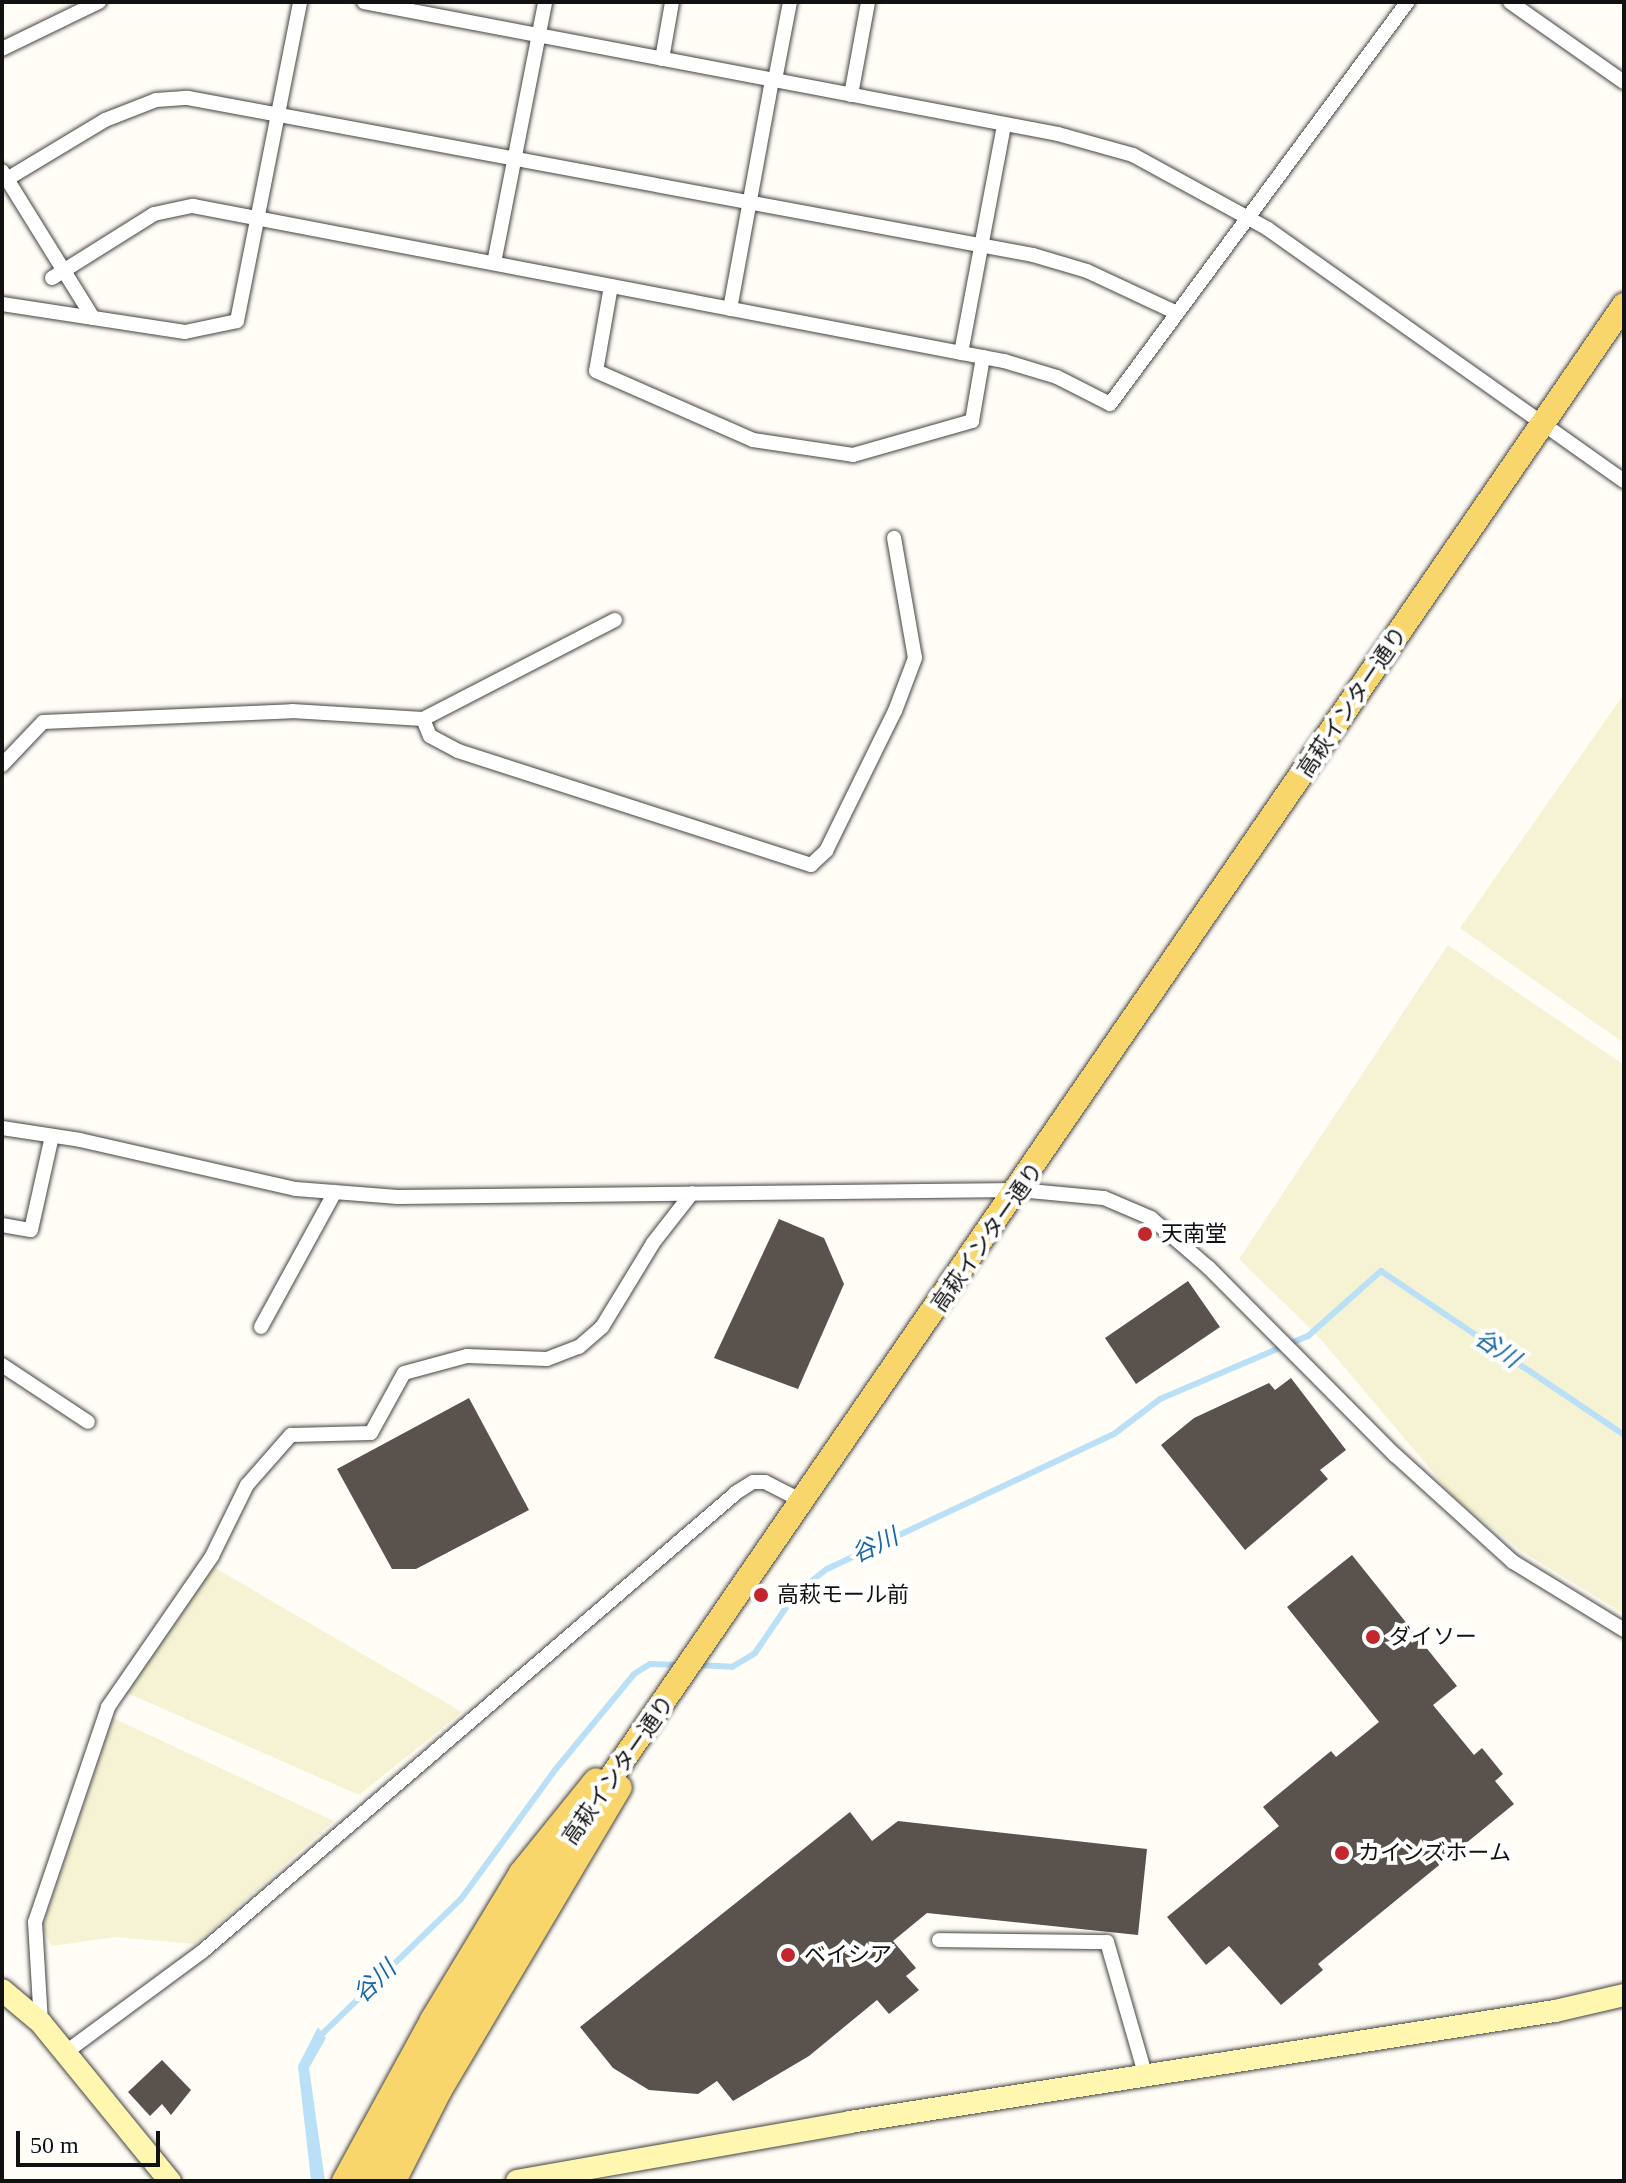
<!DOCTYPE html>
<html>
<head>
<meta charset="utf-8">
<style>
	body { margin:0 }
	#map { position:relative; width:1626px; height:2183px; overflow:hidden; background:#fffdf5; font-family:"Times New Roman","Noto Sans JP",serif }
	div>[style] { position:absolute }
	.farmland>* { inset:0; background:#f6f3d4 }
	.water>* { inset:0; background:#b9e0f7 }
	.stream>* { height:6px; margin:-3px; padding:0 3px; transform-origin:3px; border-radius:3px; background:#b9e0f7 }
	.building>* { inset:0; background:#5a524d }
	.roads { filter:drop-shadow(0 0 2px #444) drop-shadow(0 0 2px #444) }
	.street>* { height:14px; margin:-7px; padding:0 7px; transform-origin:7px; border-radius:7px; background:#fff }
	.secondary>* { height:22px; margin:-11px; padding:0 11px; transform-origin:11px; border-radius:11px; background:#fff6b0 }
	.primary>* { height:24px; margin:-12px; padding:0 12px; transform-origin:12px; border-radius:12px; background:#f9d66b }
	.dots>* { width:22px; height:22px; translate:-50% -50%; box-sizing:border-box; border:4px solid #fff; border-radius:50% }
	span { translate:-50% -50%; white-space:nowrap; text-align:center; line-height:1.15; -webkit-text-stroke:8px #fff; paint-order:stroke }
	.street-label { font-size:22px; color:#111 }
	.poi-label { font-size:22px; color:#111 }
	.left { translate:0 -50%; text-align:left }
	.water-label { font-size:24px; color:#1768a6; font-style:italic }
	.frame { position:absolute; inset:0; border:4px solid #111; pointer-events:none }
	.scale { position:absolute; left:16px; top:2131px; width:144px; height:36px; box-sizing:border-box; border:4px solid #111; border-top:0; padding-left:10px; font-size:24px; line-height:28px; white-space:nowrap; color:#111; -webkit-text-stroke:6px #fff; paint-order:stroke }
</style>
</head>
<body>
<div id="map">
	<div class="farmland">
		<div style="clip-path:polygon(1624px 694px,1624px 1043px,1460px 928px)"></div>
		<div style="clip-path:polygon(1448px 945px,1624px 1065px,1624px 1614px,1521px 1551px,1453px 1496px,1318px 1336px,1239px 1259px)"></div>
		<div style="clip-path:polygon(210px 1565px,462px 1712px,359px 1795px,125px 1692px)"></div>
		<div style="clip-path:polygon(113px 1718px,334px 1821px,196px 1944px,115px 1937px,52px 1946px,42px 1928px)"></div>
	</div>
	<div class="water">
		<div style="clip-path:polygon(318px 2027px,326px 2038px,309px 2068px,325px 2181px,311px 2180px,298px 2066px)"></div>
	</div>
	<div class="stream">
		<div style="left:697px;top:1665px;width:35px;rotate:3deg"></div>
		<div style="left:732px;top:1667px;width:27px;rotate:-31deg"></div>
		<div style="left:755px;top:1653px;width:73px;rotate:-55.7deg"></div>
		<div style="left:796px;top:1593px;width:39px;rotate:-38deg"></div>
		<div style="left:827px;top:1569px;width:317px;rotate:-25.2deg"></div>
		<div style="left:1114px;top:1434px;width:58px;rotate:-37.3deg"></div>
		<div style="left:1160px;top:1399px;width:161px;rotate:-23.1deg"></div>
		<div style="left:1308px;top:1336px;width:98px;rotate:-41.7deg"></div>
		<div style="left:1381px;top:1271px;width:293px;rotate:34deg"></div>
		<div style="left:319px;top:2037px;width:198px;rotate:-44.2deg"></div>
		<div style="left:461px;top:1899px;width:160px;rotate:-53.9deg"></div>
		<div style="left:555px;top:1770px;width:124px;rotate:-50.5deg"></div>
		<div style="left:634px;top:1674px;width:19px;rotate:-32deg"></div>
		<div style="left:650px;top:1664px;width:32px;rotate:2deg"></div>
	</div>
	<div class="building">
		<div style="clip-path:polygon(779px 1219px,824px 1238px,844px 1284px,798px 1389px,714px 1358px)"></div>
		<div style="clip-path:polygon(1188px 1281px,1220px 1327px,1136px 1384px,1105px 1338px)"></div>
		<div style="clip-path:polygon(1291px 1378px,1346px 1450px,1320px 1470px,1328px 1479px,1245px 1550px,1161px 1445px,1194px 1418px,1269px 1383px,1275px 1390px)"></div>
		<div style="clip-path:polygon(469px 1398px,529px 1510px,416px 1569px,392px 1569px,337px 1469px)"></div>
		<div style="clip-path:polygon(1352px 1555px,1457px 1686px,1433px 1705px,1474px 1755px,1482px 1748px,1503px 1774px,1495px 1781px,1514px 1804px,1318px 1964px,1323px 1970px,1281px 2005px,1229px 1946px,1206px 1965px,1167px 1917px,1279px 1826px,1263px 1807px,1331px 1751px,1336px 1757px,1379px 1722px,1287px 1607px)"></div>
		<div style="clip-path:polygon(850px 1812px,872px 1841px,898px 1821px,1147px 1849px,1138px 1935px,927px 1913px,893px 1941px,916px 1968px,906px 1976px,919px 1990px,889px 2014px,877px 2000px,809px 2056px,733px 2101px,717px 2081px,698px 2094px,649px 2090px,613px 2068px,580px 2027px)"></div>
		<div style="clip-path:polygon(162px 2060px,191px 2090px,171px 2115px,162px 2104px,150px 2116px,128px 2092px)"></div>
	</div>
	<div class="roads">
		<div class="street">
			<div style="left:364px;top:2px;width:706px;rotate:10.77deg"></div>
			<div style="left:1058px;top:134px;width:78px;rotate:15.6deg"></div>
			<div style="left:1133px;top:155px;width:154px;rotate:28.7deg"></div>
			<div style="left:1268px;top:229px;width:436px;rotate:35.3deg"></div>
			<div style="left:1510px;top:2px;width:139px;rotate:35.1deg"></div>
			<div style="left:2px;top:49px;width:108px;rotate:-25.9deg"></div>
			<div style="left:662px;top:59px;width:58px;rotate:-80deg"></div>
			<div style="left:775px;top:80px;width:79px;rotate:-79.1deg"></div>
			<div style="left:851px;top:95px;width:95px;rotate:-79.6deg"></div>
			<div style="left:2px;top:171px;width:173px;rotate:58.2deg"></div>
			<div style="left:7px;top:179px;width:114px;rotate:-31deg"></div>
			<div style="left:105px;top:120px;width:55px;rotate:-21.4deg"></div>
			<div style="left:156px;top:100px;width:32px;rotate:-4deg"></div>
			<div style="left:188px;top:98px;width:859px;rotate:10.53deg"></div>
			<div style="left:1033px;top:255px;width:56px;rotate:16.5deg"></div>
			<div style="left:1087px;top:271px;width:99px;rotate:25deg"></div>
			<div style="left:494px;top:263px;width:266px;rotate:-78.9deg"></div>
			<div style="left:52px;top:278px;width:120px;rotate:-32.1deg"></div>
			<div style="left:154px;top:214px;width:40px;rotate:-12deg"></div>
			<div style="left:193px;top:206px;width:826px;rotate:10.82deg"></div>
			<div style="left:1004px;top:361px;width:55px;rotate:16.8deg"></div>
			<div style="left:1057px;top:377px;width:59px;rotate:27deg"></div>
			<div style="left:1110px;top:404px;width:500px;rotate:-53.5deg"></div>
			<div style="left:611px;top:286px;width:86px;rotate:100deg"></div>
			<div style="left:596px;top:371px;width:171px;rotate:23.7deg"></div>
			<div style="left:753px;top:440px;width:101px;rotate:8.5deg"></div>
			<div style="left:853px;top:455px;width:124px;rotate:-15.9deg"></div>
			<div style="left:972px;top:421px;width:65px;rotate:-80.2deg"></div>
			<div style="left:2px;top:304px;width:185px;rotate:8.7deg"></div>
			<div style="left:185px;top:332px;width:53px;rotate:-11.9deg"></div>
			<div style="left:237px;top:321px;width:325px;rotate:-78.8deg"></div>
			<div style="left:730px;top:309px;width:233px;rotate:-79.6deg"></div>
			<div style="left:961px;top:353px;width:232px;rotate:-79.3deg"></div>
			<div style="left:423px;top:719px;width:18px;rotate:68deg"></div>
			<div style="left:430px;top:736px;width:32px;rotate:28deg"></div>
			<div style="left:458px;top:751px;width:371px;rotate:17.9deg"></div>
			<div style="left:811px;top:865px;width:21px;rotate:-43deg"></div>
			<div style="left:826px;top:851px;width:156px;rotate:-63.8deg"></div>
			<div style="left:895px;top:711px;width:57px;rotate:-69.3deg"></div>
			<div style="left:915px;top:658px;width:122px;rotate:-99.9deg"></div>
			<div style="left:2px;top:765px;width:59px;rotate:-46.4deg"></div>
			<div style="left:43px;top:722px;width:249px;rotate:-2.5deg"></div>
			<div style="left:292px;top:711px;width:131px;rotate:3.5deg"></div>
			<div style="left:423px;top:719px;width:216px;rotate:-27.3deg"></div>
			<div style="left:2px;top:1128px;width:79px;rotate:8.7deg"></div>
			<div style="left:80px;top:1140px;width:221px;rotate:12.8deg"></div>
			<div style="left:296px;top:1189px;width:102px;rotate:4.5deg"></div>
			<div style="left:398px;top:1197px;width:621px;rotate:-0.65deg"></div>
			<div style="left:1019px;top:1190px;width:85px;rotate:5.4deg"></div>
			<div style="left:1104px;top:1198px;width:51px;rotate:23.1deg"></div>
			<div style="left:1151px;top:1218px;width:77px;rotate:40.8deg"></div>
			<div style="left:1209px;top:1268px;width:264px;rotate:45.2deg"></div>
			<div style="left:1395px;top:1455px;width:159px;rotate:42.2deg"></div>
			<div style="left:1513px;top:1562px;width:130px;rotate:31.5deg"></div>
			<div style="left:2px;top:1225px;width:29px;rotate:10deg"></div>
			<div style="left:31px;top:1230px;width:96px;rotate:-77.4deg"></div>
			<div style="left:261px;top:1327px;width:154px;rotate:-61.3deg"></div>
			<div style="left:2px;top:1365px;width:103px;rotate:33.5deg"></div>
			<div style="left:939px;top:1940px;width:168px;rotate:0.7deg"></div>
			<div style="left:1107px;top:1942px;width:137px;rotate:73.9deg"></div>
			<div style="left:41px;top:2023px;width:101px;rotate:-93.4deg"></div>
			<div style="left:35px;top:1922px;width:227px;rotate:-71.2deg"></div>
			<div style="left:108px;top:1707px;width:183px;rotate:-55.4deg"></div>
			<div style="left:212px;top:1556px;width:79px;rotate:-63.8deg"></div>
			<div style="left:247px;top:1485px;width:67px;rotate:-48.7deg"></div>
			<div style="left:291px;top:1435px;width:80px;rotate:-1.4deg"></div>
			<div style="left:371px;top:1433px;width:68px;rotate:-61.2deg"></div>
			<div style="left:404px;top:1373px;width:65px;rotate:-15.1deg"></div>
			<div style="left:467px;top:1356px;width:80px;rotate:2.1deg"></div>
			<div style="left:547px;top:1359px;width:34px;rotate:-21deg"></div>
			<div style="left:579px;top:1347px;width:30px;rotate:-41deg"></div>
			<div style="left:602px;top:1327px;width:98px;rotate:-58.7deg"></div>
			<div style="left:653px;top:1243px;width:63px;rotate:-52deg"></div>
			<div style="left:66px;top:2052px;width:170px;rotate:-36.4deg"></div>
			<div style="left:203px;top:1951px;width:704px;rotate:-40.68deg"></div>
			<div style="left:737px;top:1492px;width:19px;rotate:-32deg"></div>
			<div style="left:753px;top:1482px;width:12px"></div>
			<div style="left:765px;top:1482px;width:44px;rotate:27.1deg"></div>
		</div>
		<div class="secondary">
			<div style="left:2px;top:1990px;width:51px;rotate:40.2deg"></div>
			<div style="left:41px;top:2023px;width:204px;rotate:50.8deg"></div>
			<div style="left:517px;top:2181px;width:338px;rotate:-10deg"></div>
			<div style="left:850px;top:2122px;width:714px;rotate:-8.95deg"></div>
			<div style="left:1555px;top:2011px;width:71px;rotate:-13.1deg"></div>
		</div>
		<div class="primary">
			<div style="left:344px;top:2181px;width:183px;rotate:-61.3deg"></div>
			<div style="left:432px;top:2020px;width:172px;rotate:-58.8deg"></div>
			<div style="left:521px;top:1873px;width:119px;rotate:-51.1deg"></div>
			<div style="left:369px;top:2181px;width:118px;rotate:-62.8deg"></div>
			<div style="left:423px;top:2076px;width:222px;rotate:-59.2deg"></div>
			<div style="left:537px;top:1885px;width:1918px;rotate:-55.47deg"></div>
			<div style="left:394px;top:2181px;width:102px;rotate:-63.2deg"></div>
			<div style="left:440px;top:2090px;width:352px;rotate:-59.3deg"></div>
		</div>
	</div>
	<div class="dots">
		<div style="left:1145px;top:1234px;background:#c4262e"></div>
		<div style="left:761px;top:1595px;background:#c4262e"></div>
		<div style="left:1373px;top:1637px;background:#c4262e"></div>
		<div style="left:1342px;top:1853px;background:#c4262e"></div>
		<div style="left:788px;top:1955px;background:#c4262e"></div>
	</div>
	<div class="street-label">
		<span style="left:1352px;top:702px;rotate:-56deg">高萩インター通り</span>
		<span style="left:987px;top:1237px;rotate:-55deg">高萩インター通り</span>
		<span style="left:618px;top:1770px;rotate:-55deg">高萩インター通り</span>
	</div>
	<div class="poi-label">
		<span class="left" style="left:1161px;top:1234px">天南堂</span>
		<span class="left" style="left:777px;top:1595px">高萩モール前</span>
		<span class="left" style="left:1389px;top:1637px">ダイソー</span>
		<span class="left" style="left:1358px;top:1853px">カインズホーム</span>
		<span class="left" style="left:804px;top:1955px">ベイシア</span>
	</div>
	<div class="water-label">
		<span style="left:1497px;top:1349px;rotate:34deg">谷川</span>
		<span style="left:875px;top:1546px;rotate:-25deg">谷川</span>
		<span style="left:375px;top:1982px;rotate:-44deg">谷川</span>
	</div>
	<div class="frame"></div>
	<div class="scale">50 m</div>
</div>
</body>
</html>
